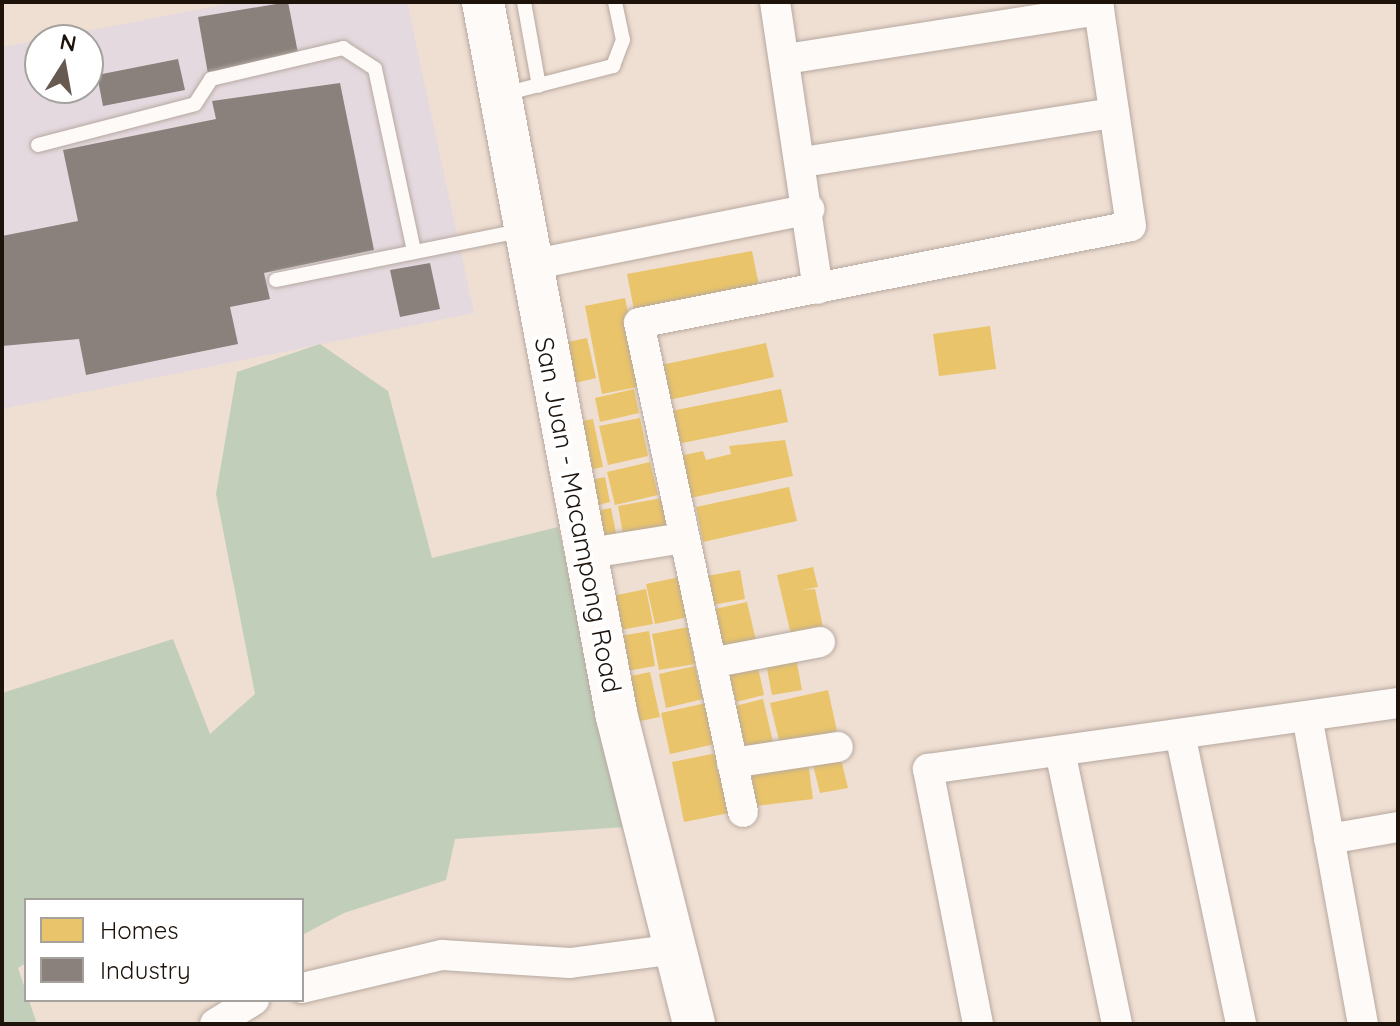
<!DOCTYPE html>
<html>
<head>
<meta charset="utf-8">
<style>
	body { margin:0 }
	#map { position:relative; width:1400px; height:1026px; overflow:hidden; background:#efded2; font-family:Quicksand,sans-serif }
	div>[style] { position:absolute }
	.industrial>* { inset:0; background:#e5d9e0 }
	.green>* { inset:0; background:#c1cfba }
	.homes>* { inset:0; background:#e9c46a }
	.industry>* { inset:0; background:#8a817c }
	.roads { filter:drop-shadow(0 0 2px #b6a9a0) drop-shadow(0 0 2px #b6a9a0) }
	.lane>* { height:14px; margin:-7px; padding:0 7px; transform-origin:7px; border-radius:7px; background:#fdfaf8 }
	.street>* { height:30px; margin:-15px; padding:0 15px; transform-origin:15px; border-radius:15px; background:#fdfaf8 }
	.secondary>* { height:42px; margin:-21px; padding:0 21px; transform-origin:21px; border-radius:21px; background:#fdfaf8 }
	span { translate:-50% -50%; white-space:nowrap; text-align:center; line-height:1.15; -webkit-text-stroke:8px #fff; paint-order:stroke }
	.street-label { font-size:26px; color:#1d130b }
	.frame { position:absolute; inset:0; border:4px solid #1d130b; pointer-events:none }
	.legend { position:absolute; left:24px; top:898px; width:280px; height:104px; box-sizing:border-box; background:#fff; border:2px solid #a5a19d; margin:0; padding:10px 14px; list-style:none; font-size:24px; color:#1d130b }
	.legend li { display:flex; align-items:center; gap:16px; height:40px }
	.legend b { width:40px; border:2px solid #a5a19d }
	.north { position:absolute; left:24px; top:24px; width:80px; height:80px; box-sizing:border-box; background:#fff; border:2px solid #a5a19d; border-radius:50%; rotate:11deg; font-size:22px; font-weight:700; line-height:32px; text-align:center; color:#1d130b }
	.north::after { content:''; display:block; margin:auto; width:28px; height:36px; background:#665a51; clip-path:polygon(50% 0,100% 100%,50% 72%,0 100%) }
</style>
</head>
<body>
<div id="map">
	<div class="industrial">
		<div style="clip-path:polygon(237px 2px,407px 2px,474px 313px,2px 409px,2px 47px,40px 40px,40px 88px,88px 88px,88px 40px,40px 40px)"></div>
	</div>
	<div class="green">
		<div style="clip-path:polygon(320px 344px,388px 391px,432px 558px,558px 527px,624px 827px,455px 839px,446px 880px,344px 913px,302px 935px,302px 900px,26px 900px,26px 963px,18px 968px,37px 1024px,2px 1024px,2px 693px,173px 639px,210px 734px,255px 694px,216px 494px,237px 372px)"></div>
	</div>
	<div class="homes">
		<div style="clip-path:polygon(752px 251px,760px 291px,635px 315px,627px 274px)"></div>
		<div style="clip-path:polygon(625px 298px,643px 386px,602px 394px,585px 306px)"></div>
		<div style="clip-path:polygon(990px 326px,996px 369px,939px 376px,933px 334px)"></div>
		<div style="clip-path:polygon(587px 338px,596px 378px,563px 386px,553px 345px)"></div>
		<div style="clip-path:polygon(766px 343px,774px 377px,669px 400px,661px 365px)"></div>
		<div style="clip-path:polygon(634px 389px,639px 413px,600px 422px,595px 398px)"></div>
		<div style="clip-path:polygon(781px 389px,788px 422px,677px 444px,671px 411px)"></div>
		<div style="clip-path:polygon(640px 418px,648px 456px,608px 465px,599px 426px)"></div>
		<div style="clip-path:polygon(593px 419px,603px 467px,573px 473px,563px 425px)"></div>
		<div style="clip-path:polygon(785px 440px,793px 476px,690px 498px,680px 456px,703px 451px,706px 460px,731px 454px,729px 446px)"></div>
		<div style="clip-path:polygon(650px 462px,658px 495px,615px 505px,607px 472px)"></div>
		<div style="clip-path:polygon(605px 477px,610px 502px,583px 509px,577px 483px)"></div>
		<div style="clip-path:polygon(789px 487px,797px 521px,703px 542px,696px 507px)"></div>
		<div style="clip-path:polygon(662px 498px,669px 536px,625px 545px,618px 506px)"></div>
		<div style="clip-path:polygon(611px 508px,618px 543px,587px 549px,580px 514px)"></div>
		<div style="clip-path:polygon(813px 567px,818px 587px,802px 590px,815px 589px,824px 632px,792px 639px,777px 575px)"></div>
		<div style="clip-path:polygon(740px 570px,745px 599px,712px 605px,707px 576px)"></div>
		<div style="clip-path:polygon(685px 576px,693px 616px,655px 624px,646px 584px)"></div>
		<div style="clip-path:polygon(646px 589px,653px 624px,615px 631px,608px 597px)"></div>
		<div style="clip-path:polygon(747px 602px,757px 645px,724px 652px,715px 609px)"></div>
		<div style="clip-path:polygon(688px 627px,695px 664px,659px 670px,652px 634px)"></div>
		<div style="clip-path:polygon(649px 631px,655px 666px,615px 673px,609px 638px)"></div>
		<div style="clip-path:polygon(796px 658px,802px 690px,772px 695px,766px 663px)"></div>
		<div style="clip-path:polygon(757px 663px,764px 695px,736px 702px,728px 670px)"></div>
		<div style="clip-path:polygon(695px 666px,703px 699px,666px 708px,659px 674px)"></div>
		<div style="clip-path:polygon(650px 672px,660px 717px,626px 724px,617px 679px)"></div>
		<div style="clip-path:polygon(828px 690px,837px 731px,780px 744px,770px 703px)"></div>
		<div style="clip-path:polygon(763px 699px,773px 742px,746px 749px,735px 706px)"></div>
		<div style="clip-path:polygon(706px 703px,715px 744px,670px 754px,661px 713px)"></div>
		<div style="clip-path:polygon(717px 753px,729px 813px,684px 822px,672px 762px)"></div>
		<div style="clip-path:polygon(840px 755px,848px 788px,820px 793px,812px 761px)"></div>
		<div style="clip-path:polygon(808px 762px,813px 799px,756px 806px,751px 770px)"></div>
	</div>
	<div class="industry">
		<div style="clip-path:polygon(288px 2px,299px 58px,208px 74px,198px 17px)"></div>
		<div style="clip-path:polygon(178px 59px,185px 90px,103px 106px,97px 75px)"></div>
		<div style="clip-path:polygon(340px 83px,374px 250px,264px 273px,270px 299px,230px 307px,238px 344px,86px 375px,79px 339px,2px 346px,2px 236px,78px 221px,63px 150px,216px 119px,212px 101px)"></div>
		<div style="clip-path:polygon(430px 263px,440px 309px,400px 317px,390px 270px)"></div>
	</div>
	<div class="roads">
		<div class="lane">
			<div style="left:524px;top:2px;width:85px;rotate:79.9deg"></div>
			<div style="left:504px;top:94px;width:113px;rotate:-14.4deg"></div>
			<div style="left:613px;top:66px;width:28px;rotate:-69deg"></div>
			<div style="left:623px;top:40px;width:39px;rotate:-102deg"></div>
			<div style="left:38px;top:145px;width:162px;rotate:-14.6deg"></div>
			<div style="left:195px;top:104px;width:30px;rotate:-57deg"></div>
			<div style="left:211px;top:79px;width:136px;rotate:-13.2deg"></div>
			<div style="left:343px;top:48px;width:38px;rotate:33deg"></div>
			<div style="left:375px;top:69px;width:186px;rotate:77.9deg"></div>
			<div style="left:276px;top:280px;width:252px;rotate:-11.4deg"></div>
		</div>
		<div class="street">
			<div style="left:775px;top:2px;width:290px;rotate:81.5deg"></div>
			<div style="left:786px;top:59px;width:317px;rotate:-8.9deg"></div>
			<div style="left:803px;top:162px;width:315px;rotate:-9deg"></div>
			<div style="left:530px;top:265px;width:285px;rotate:-11.3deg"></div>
			<div style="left:584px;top:554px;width:100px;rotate:-9.2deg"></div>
			<div style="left:711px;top:663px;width:111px;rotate:-10.9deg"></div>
			<div style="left:1307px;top:716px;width:313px;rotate:79.7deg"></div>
			<div style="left:1180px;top:734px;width:296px;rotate:78.1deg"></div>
			<div style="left:1060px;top:751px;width:279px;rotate:78.2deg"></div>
			<div style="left:732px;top:763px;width:107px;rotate:-8.6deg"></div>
			<div style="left:743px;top:812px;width:500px;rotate:-102deg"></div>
			<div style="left:639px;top:323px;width:501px;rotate:-11.15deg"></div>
			<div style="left:1131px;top:226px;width:226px;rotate:-98.4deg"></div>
			<div style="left:1329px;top:839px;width:70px;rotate:-9.9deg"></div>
			<div style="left:302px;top:988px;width:144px;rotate:-13.3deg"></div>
			<div style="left:442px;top:955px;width:128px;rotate:3.6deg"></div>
			<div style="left:570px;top:963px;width:108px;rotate:-7.5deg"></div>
			<div style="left:215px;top:1024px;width:46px;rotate:-31.6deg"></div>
			<div style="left:978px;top:1024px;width:260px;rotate:-101.1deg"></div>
			<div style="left:928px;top:769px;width:475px;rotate:-8deg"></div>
		</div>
		<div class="secondary">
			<div style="left:483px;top:2px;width:727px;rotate:79.39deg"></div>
			<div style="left:617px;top:717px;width:317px;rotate:75.9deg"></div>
		</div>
	</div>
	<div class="street-label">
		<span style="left:578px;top:515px;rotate:79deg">San Juan - Macampong Road</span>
	</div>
	<div class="frame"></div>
	<ul class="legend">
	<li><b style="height:22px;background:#e9c46a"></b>Homes</li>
	<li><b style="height:22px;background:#8a817c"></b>Industry</li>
	</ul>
	<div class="north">N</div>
</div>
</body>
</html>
